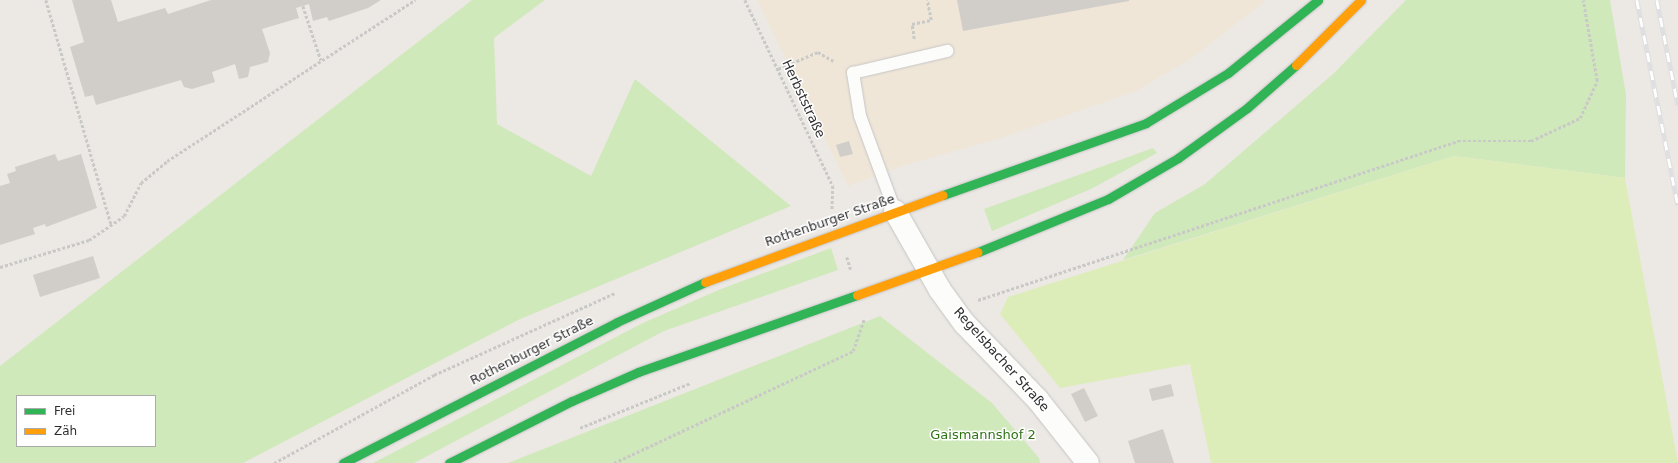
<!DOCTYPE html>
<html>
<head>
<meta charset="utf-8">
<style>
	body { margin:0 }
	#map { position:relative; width:1678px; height:463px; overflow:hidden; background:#ece8e4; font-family:"DejaVu Sans",sans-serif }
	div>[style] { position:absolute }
	.education>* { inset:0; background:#efe6d8 }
	.green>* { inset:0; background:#d0e9bb }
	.pitch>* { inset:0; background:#ddedb9 }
	.building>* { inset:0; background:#d1ceca }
	.path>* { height:2.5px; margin-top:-1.25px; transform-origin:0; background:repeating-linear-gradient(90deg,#c9c9c8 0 3px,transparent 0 5px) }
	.roads { filter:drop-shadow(0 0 1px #c6c5c5) drop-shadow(0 0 1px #c6c5c5) }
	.lane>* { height:12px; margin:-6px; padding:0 6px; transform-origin:6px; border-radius:6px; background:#fcfcfb }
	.street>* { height:22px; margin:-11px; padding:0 11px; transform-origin:11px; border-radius:11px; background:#fcfcfb }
	.fast>* { height:9px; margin:-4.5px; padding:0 4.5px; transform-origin:4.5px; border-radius:4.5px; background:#30b455 }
	.slow>* { height:9px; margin:-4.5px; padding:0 4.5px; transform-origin:4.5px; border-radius:4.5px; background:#ff9f0a }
	.rail>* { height:4.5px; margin-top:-2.25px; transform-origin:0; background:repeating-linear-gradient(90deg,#fff 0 9px,#dfdfe1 0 18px); box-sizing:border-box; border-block:1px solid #dfdfe1 }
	span { translate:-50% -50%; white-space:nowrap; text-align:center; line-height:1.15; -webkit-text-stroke:3px #fff; paint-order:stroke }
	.street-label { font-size:13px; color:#2e2e2e }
	.park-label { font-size:13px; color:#2f7216 }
	.legend { position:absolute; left:16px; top:395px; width:140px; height:52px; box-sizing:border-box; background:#fff; border:1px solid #ababab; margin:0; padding:5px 7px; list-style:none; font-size:12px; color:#2e2e2e }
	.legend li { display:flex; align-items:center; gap:8px; height:20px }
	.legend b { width:20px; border:1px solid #ababab }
</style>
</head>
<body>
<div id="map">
	<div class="education">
		<div style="clip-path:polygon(757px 0,1267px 0,1189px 60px,1136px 91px,1001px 138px,905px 165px,848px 186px)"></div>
	</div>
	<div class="green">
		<div style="clip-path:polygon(evenodd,472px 0,545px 0,494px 38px,497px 124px,591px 176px,635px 79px,791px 206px,518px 320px,243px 463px,0 463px,0 366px,472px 0,17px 396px,155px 396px,155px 446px,17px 446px,17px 396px)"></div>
		<div style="clip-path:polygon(1406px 0,1610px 0,1626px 95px,1625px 178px,1454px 156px,1123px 260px,1155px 213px,1205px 184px,1333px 74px)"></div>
		<div style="clip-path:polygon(1153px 148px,1157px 153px,1091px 189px,992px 231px,984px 209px)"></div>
		<div style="clip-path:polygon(831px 248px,838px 270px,664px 331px,414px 463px,373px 463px,643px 323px,721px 289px)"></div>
		<div style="clip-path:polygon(880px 316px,992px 403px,1039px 458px,1040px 463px,508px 463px)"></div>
	</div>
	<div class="pitch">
		<div style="clip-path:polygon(1454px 156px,1625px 178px,1678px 463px,1211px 463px,1190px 364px,1060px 388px,1000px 314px,1008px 297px)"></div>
	</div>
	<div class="building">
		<div style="clip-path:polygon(72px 0,111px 0,118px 22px,165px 8px,168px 14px,211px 0,381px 0,368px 8px,329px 21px,327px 17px,313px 21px,309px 4px,296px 8px,299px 18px,262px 29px,270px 53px,268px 62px,250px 67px,248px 77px,239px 79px,235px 64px,212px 72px,215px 82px,192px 89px,184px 87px,181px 80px,96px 105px,93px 95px,85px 97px,70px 47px,84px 42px)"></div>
		<div style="clip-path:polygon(957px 0,1129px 0,1129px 1px,963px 31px)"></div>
		<div style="clip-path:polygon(849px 141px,853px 154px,840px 157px,836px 145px)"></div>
		<div style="clip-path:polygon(55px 154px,58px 161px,81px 154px,97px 208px,46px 227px,45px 224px,33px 228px,35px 234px,0 245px,0 186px,10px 183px,7px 174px,16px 171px,15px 167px)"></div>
		<div style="clip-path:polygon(93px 256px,100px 278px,40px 297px,33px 275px)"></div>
		<div style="clip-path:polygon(1171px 384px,1174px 396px,1152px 401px,1149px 389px)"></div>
		<div style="clip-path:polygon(1084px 388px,1098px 416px,1085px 422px,1071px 394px)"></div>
		<div style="clip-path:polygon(1163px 429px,1174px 463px,1135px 463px,1128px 441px)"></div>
	</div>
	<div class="path">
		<div style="left:46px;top:0;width:233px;rotate:73.8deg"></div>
		<div style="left:745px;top:0;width:206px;rotate:64.7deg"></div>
		<div style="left:833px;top:186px;width:23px;rotate:92deg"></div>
		<div style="left:303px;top:6px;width:57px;rotate:71.6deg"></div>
		<div style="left:914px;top:39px;width:15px;rotate:-98deg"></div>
		<div style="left:912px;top:24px;width:19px;rotate:-12deg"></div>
		<div style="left:931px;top:20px;width:20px;rotate:-101deg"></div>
		<div style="left:778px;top:69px;width:43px;rotate:-23deg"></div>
		<div style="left:818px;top:52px;width:20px;rotate:30deg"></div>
		<div style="left:847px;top:257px;width:14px;rotate:73deg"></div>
		<div style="left:0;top:267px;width:93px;rotate:-16.9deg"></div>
		<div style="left:89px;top:240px;width:42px;rotate:-34.4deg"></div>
		<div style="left:124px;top:216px;width:37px;rotate:-63deg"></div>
		<div style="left:141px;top:183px;width:34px;rotate:-40deg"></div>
		<div style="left:167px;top:161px;width:296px;rotate:-33deg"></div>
		<div style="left:978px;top:300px;width:506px;rotate:-18.33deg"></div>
		<div style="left:1458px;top:141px;width:73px"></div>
		<div style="left:1531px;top:141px;width:54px;rotate:-25.1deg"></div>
		<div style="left:1580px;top:118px;width:41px;rotate:-65.3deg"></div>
		<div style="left:1597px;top:81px;width:82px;rotate:-99.8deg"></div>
		<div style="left:580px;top:428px;width:119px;rotate:-22.2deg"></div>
		<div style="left:274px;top:463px;width:183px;rotate:-28.8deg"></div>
		<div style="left:434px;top:375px;width:199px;rotate:-24.4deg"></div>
		<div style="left:614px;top:463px;width:264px;rotate:-25.1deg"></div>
		<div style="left:853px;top:351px;width:34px;rotate:-71deg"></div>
	</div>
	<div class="roads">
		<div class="lane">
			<div style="left:895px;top:211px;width:101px;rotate:-110.2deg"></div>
			<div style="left:860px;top:116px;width:44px;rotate:-99.2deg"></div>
			<div style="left:853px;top:73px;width:97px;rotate:-13.2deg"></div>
		</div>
		<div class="street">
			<div style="left:895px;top:211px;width:91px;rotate:60.3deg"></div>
			<div style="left:940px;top:290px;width:41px;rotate:54deg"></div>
			<div style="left:964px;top:323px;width:107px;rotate:46.1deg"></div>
			<div style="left:1038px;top:400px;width:80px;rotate:51.6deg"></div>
		</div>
		<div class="fast">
			<div style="left:943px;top:195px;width:215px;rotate:-19.5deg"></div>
			<div style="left:1146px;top:123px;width:96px;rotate:-31.4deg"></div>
			<div style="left:1228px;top:73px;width:116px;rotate:-39deg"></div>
			<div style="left:978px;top:252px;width:140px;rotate:-22.2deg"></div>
			<div style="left:1108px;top:199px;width:81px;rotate:-30.4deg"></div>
			<div style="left:1178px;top:158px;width:85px;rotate:-35.9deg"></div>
			<div style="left:1247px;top:108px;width:65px;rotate:-41.3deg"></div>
			<div style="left:343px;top:463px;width:308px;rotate:-27.2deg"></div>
			<div style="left:617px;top:322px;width:97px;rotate:-24.4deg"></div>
			<div style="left:449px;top:463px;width:138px;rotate:-26.8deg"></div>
			<div style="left:572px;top:401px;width:72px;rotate:-23.7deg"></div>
			<div style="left:638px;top:372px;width:232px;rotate:-19.4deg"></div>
		</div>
		<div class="slow">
			<div style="left:1296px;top:65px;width:92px;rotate:-45deg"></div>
			<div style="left:705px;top:282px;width:253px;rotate:-20.1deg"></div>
			<div style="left:857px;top:295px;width:128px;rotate:-19.6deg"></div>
		</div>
	</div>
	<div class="rail">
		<div style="left:1637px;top:0;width:209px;rotate:78.7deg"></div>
		<div style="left:1657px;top:0;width:107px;rotate:78.7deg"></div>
	</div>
	<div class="street-label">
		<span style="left:803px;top:99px;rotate:65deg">Herbststraße</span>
		<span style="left:830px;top:221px;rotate:-19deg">Rothenburger Straße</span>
		<span style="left:532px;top:351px;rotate:-27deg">Rothenburger Straße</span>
		<span style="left:1001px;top:360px;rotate:48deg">Regelsbacher Straße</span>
	</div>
	<div class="park-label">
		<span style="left:983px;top:435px">Gaismannshof 2</span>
	</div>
	<ul class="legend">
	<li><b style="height:5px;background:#30b455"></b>Frei</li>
	<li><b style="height:5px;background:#ff9f0a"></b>Zäh</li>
	</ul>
</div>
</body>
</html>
